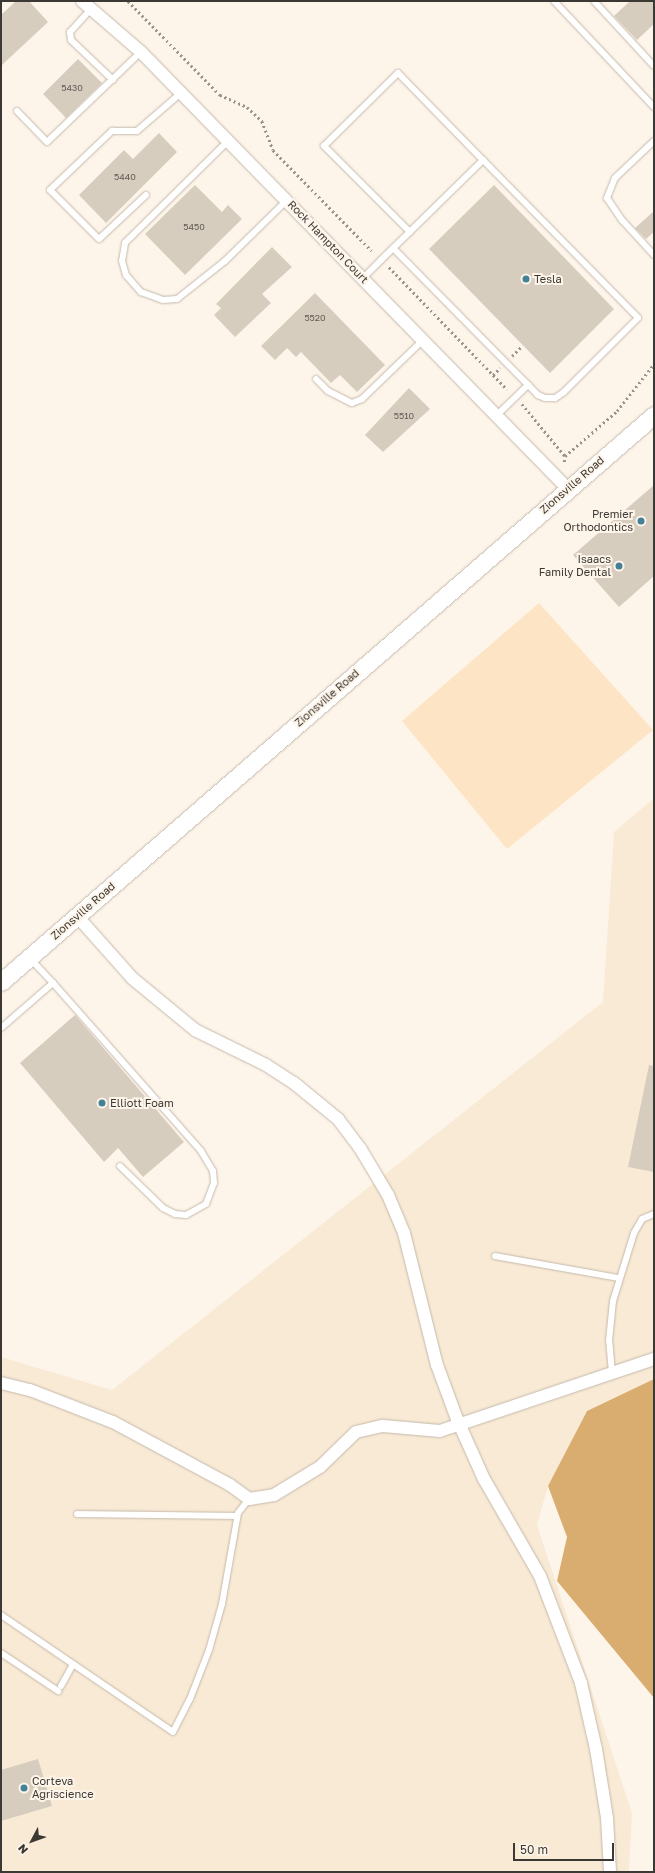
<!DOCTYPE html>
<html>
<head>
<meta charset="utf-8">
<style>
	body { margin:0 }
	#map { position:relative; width:655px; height:1873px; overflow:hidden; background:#fef5ea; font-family:"Golos Text",sans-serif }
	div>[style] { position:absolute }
	.built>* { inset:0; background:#f9ead5 }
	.green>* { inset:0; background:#fde4c4 }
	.forest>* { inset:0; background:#d9ad70 }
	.building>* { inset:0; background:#d7cdbf }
	.path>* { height:2.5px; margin-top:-1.25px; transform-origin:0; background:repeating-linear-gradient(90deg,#99938b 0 2px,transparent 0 5px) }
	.roads { filter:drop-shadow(0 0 1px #c4b9ac) drop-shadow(0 0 1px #c4b9ac) }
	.lane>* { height:6px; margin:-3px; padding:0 3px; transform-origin:3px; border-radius:3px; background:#fff }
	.street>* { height:12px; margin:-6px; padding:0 6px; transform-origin:6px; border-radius:6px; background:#fff }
	.secondary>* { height:17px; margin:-8.5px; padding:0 8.5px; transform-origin:8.5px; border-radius:8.5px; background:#fff }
	.dots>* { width:11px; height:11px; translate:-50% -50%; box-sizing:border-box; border:2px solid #fef5ea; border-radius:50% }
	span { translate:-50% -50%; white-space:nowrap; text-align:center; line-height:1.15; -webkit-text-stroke:4px #fef5ea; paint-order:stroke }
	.number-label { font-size:9px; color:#635d56 }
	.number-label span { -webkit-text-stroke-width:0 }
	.street-label { font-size:11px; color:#3c3833 }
	.poi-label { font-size:11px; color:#3c3833 }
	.left { translate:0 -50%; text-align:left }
	.right { translate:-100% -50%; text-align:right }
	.frame { position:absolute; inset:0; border:2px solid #3c3833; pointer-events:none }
	.north { position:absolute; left:12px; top:1821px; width:40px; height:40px; -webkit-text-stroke:3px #fef5ea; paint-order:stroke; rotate:229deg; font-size:11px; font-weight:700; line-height:16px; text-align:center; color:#3c3833 }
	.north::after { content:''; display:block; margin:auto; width:14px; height:18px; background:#3c3833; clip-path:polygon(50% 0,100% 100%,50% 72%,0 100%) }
	.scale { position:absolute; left:513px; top:1843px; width:101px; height:18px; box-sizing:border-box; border:2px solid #3c3833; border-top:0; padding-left:5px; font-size:12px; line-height:14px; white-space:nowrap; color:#3c3833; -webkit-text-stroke:3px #fef5ea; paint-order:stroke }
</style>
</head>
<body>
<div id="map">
	<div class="built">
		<div style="clip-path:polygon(654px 798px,654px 1379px,587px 1411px,548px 1486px,537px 1525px,632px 1813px,629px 1872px,1px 1872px,1px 1357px,112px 1390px,603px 1002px,614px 832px)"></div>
	</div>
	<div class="green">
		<div style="clip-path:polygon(539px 603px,653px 730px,507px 849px,402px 721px)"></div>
	</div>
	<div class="forest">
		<div style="clip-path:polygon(654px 1379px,654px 1698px,557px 1581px,567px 1537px,548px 1486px,587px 1411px)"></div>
	</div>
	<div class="building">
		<div style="clip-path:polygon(16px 1px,29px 1px,48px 22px,1px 66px,1px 15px)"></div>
		<div style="clip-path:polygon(630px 1px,654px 1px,654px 24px,637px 40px,614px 16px)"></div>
		<div style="clip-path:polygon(78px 59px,102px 83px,66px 118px,43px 94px)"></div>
		<div style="clip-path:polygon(159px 133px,177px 152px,106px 223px,79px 195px,124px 150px,133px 159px)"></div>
		<div style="clip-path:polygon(195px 185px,222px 212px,228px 205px,242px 219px,185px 275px,145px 234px)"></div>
		<div style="clip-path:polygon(494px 185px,614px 309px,550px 373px,429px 249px)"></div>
		<div style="clip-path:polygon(654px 211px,654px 232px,646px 239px,635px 228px)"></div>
		<div style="clip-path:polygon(272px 247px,292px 267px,262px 294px,271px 303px,235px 337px,214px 315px,221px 308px,216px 304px)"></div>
		<div style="clip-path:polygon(315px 293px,385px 365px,357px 392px,340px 375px,331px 383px,301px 352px,296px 357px,287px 348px,275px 360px,261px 346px)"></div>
		<div style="clip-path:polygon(409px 388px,430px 409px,383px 452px,365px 435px)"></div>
		<div style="clip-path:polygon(654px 485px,654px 576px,619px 607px,573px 555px)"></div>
		<div style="clip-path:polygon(75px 1015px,184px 1142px,143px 1177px,118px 1148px,104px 1162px,20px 1063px)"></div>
		<div style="clip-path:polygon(649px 1065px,654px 1066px,654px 1172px,628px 1167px)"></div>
		<div style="clip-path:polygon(38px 1759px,52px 1806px,1px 1821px,1px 1770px)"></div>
	</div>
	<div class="path">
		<div style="left:128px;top:1px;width:132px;rotate:45.6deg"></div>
		<div style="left:220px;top:95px;width:30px;rotate:24deg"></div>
		<div style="left:247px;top:107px;width:21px;rotate:43deg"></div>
		<div style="left:262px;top:121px;width:31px;rotate:69deg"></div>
		<div style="left:273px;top:150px;width:141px;rotate:45.6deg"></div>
		<div style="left:389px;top:267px;width:170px;rotate:46deg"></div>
		<div style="left:512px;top:356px;width:14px;rotate:-45deg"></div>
		<div style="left:493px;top:375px;width:10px;rotate:-45deg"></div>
		<div style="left:522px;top:404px;width:67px;rotate:50.4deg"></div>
		<div style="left:565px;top:456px;width:69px;rotate:-40.9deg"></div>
		<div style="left:617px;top:411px;width:60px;rotate:-51.8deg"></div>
		<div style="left:564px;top:462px;width:6px;rotate:-81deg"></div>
	</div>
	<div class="roads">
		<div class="lane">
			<div style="left:554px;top:1px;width:146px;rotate:46.7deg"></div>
			<div style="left:594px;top:1px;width:88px;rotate:47.3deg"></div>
			<div style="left:90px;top:10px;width:30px;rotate:132deg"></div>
			<div style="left:70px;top:32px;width:8px;rotate:83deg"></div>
			<div style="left:71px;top:40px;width:58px;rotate:43.6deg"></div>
			<div style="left:17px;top:111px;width:43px;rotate:45.9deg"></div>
			<div style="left:47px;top:142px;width:130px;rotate:-43.8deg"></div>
			<div style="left:229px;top:140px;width:146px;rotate:135.3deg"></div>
			<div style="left:125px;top:243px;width:18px;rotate:99deg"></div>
			<div style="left:122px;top:261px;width:15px;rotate:74deg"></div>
			<div style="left:126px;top:275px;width:23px;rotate:49deg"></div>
			<div style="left:141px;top:292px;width:23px;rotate:20deg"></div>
			<div style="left:163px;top:300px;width:14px;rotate:-4deg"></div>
			<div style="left:177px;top:299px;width:61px;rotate:-38.4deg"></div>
			<div style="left:225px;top:261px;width:87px;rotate:-44.5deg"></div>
			<div style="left:654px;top:141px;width:54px;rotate:136.5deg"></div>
			<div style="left:615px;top:178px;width:22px;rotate:112deg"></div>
			<div style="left:607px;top:198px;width:27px;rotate:56deg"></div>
			<div style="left:622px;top:220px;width:47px;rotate:47.6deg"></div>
			<div style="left:146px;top:195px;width:64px;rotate:136.9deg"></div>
			<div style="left:99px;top:239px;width:69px;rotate:-135deg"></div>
			<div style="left:50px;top:190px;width:86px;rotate:-43.6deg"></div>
			<div style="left:112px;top:131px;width:25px"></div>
			<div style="left:137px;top:131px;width:58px;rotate:-40.8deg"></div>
			<div style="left:410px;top:232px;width:122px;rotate:-135deg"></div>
			<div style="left:324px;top:146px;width:104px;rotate:-44.6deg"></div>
			<div style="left:398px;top:73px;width:122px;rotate:45.7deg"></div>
			<div style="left:363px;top:278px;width:25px;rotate:-45deg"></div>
			<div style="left:381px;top:260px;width:143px;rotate:-44.4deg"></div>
			<div style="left:483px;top:160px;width:221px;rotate:45.5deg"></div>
			<div style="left:638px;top:318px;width:105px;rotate:135deg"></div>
			<div style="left:564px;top:392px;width:11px;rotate:146deg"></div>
			<div style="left:555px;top:398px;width:10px;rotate:180deg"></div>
			<div style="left:545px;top:398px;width:8px;rotate:-157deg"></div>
			<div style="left:538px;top:395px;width:206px;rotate:-134.6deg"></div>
			<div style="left:316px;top:379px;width:17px;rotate:45deg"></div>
			<div style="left:328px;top:391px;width:27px;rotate:27deg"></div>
			<div style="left:352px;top:403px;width:11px;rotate:-22deg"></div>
			<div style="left:362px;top:399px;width:85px;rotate:-44deg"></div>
			<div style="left:496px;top:416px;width:45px;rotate:-44.1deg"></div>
			<div style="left:53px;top:983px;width:224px;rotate:48.6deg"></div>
			<div style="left:201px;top:1151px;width:23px;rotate:59deg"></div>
			<div style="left:213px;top:1171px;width:12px;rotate:85deg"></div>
			<div style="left:214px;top:1183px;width:22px;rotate:111deg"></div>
			<div style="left:206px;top:1204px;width:23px;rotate:151deg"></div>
			<div style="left:186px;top:1215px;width:11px;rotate:-175deg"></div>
			<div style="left:175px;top:1214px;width:13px;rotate:-153deg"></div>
			<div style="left:163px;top:1208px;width:60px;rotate:-135.7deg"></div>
			<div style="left:1px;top:1028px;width:69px;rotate:-40.9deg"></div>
			<div style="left:53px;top:983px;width:34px;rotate:-133deg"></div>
			<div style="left:495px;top:1256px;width:126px;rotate:10.1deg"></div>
			<div style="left:612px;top:1373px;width:32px;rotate:-95deg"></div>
			<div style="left:609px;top:1341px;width:40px;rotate:-84.3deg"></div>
			<div style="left:613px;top:1301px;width:71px;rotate:-72.8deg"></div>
			<div style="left:634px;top:1233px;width:16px;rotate:-60deg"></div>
			<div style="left:642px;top:1219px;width:13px;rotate:-23deg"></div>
			<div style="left:77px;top:1514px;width:160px;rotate:0.7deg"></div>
			<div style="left:1px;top:1615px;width:208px;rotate:34.2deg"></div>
			<div style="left:173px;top:1732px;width:37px;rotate:-63deg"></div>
			<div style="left:190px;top:1699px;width:53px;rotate:-68.8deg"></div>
			<div style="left:209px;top:1650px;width:48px;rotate:-74.2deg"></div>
			<div style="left:222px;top:1604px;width:92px;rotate:-80deg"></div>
			<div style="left:238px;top:1513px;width:18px;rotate:-52deg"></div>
			<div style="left:1px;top:1653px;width:69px;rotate:33.7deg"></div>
			<div style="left:61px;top:1686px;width:25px;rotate:-61deg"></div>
		</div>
		<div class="street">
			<div style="left:82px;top:1px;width:78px;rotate:40.8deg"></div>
			<div style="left:141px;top:52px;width:611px;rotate:45.66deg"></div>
			<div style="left:77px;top:916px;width:83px;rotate:48.4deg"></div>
			<div style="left:132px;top:978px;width:82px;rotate:39.5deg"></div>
			<div style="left:195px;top:1030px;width:79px;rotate:26.2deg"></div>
			<div style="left:266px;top:1065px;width:33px;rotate:33deg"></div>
			<div style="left:294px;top:1083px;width:57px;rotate:39.3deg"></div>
			<div style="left:338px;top:1119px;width:36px;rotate:53deg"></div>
			<div style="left:360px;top:1148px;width:55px;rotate:59.2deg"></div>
			<div style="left:388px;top:1195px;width:41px;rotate:67.2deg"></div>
			<div style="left:404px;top:1233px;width:136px;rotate:76deg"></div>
			<div style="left:437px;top:1365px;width:58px;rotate:69.7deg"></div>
			<div style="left:457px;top:1419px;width:66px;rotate:65.8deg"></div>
			<div style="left:484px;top:1479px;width:112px;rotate:60deg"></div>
			<div style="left:540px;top:1576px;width:115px;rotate:69deg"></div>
			<div style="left:581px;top:1683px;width:68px;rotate:77.2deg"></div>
			<div style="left:596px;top:1749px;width:70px;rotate:80.9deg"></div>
			<div style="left:607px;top:1818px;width:54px;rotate:86.8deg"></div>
			<div style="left:1px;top:1383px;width:30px;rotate:14deg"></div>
			<div style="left:30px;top:1390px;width:89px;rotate:21.1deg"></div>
			<div style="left:113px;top:1422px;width:133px;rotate:28.3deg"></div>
			<div style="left:230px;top:1485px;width:24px;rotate:36deg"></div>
			<div style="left:249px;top:1499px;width:25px;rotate:-9deg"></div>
			<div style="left:274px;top:1495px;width:54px;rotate:-31.3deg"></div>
			<div style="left:320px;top:1467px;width:50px;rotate:-44.2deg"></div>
			<div style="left:356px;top:1432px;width:28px;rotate:-13deg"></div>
			<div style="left:383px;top:1426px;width:57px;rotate:5deg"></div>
			<div style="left:440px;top:1431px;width:226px;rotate:-18.6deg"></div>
		</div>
		<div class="secondary">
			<div style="left:1px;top:982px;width:865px;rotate:-40.97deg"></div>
		</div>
	</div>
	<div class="dots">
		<div style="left:526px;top:279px;background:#438197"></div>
		<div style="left:641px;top:521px;background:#438197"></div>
		<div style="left:619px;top:566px;background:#438197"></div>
		<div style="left:102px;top:1103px;background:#438197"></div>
		<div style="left:24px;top:1788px;background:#438197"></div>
	</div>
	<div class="number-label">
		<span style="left:72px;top:88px">5430</span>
		<span style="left:125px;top:177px">5440</span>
		<span style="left:194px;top:227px">5450</span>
		<span style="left:315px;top:318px">5520</span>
		<span style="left:404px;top:416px">5510</span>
	</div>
	<div class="street-label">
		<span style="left:328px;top:242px;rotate:46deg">Rock Hampton Court</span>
		<span style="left:572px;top:485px;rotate:-41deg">Zionsville Road</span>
		<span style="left:327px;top:698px;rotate:-41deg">Zionsville Road</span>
		<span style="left:83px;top:911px;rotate:-41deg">Zionsville Road</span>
	</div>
	<div class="poi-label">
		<span class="left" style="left:534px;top:279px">Tesla</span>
		<span class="right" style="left:633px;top:521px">Premier<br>Orthodontics</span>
		<span class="right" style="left:611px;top:566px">Isaacs<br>Family Dental</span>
		<span class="left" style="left:110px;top:1103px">Elliott Foam</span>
		<span class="left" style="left:32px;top:1788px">Corteva<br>Agriscience</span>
	</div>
	<div class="frame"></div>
	<div class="north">N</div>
	<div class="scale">50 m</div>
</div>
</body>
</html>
